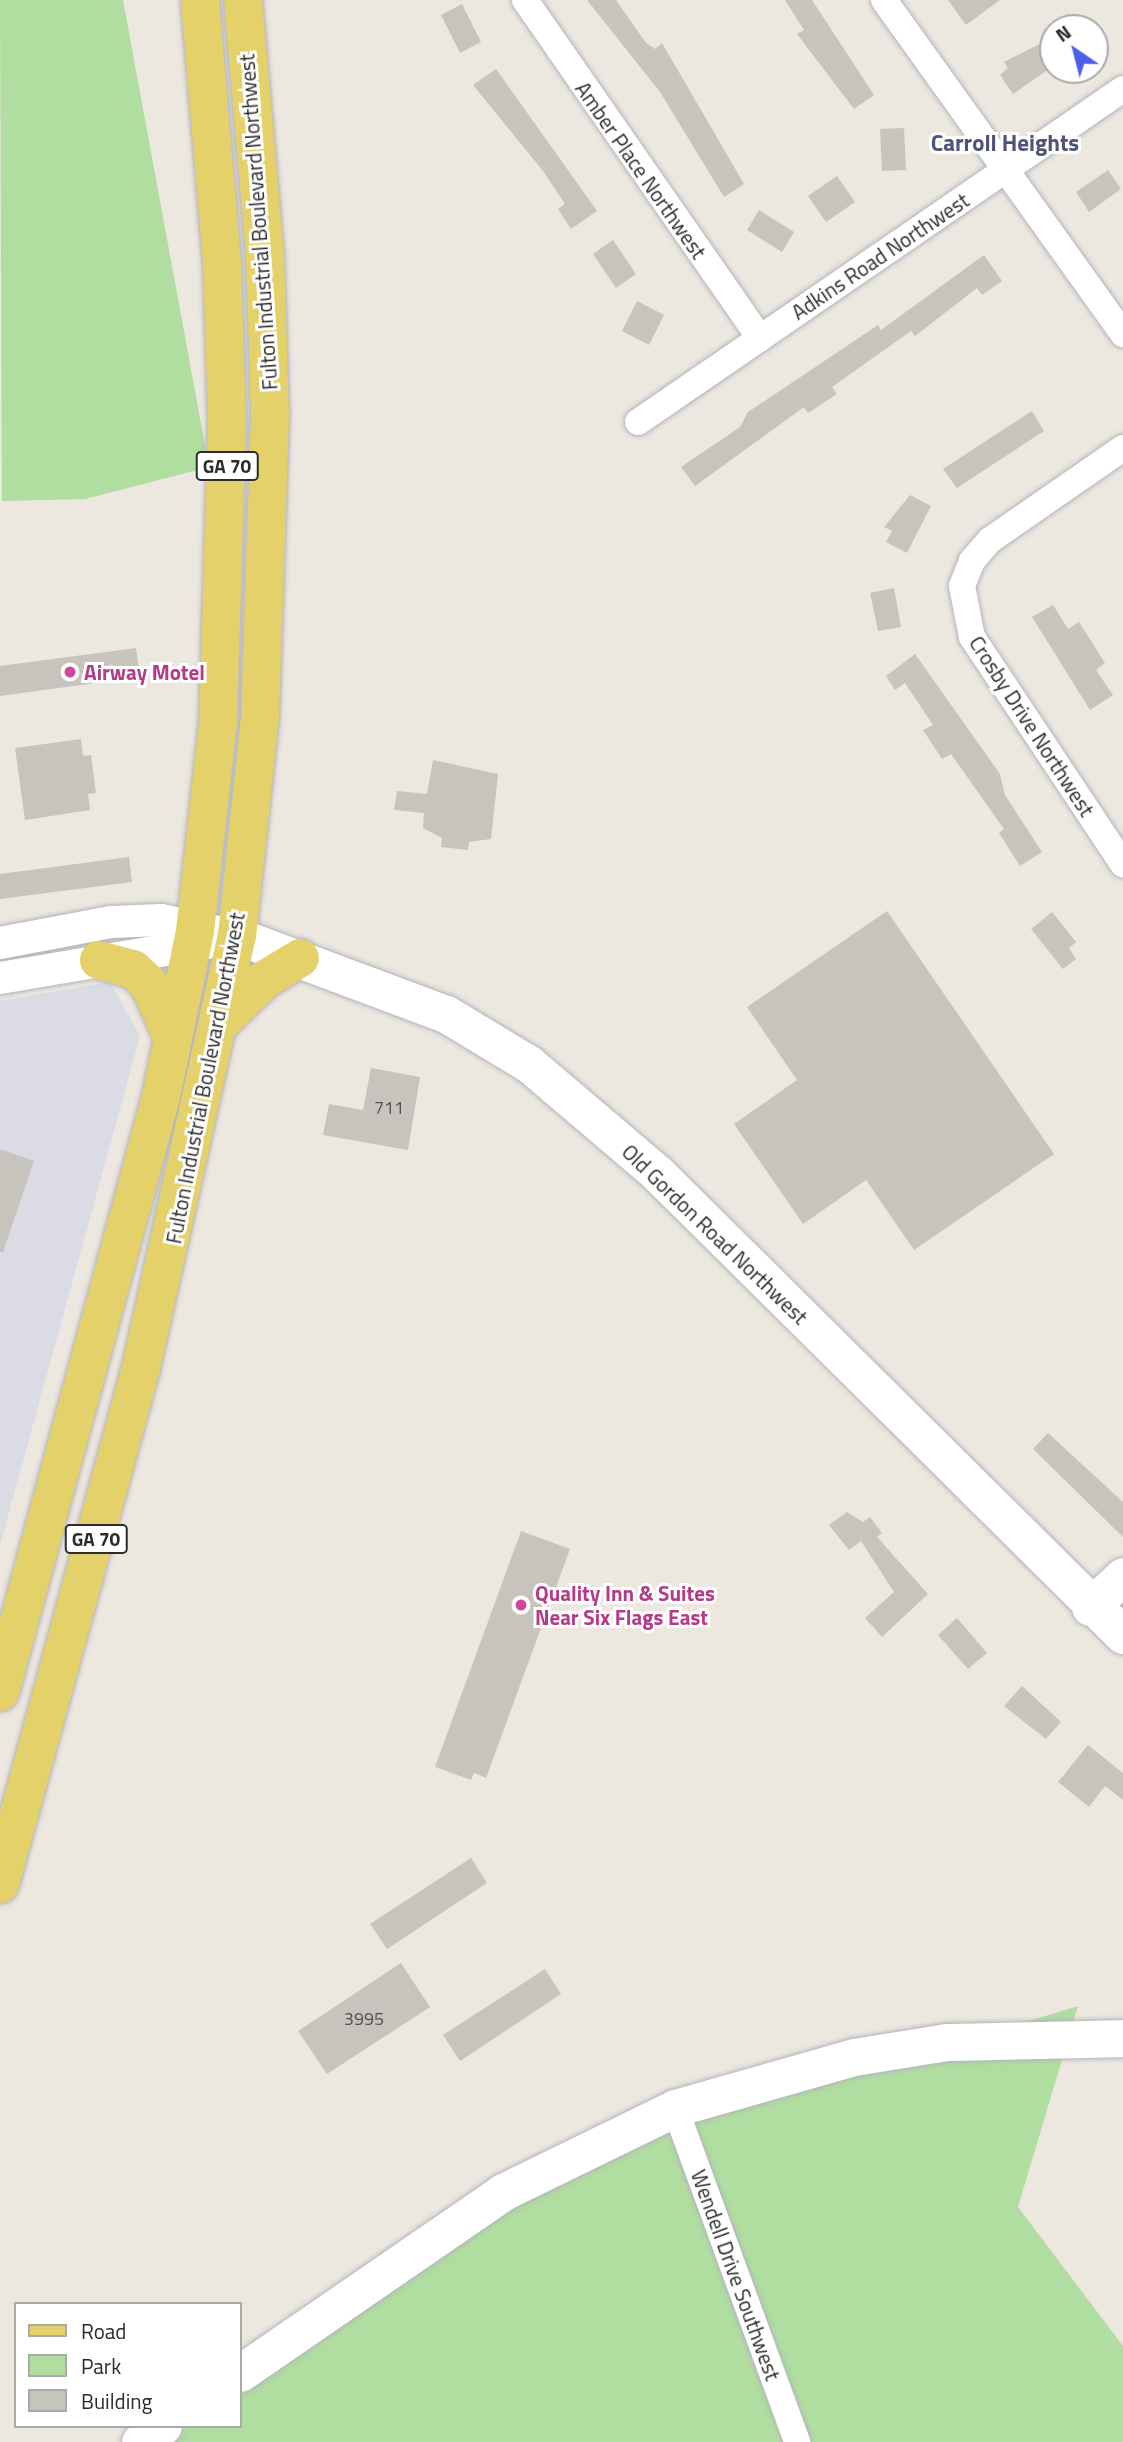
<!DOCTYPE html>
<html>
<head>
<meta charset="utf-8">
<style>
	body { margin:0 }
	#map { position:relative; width:1123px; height:2442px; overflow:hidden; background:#ece7df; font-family:"Titillium Web",sans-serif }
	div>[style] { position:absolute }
	.airport>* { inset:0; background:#dadbe5 }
	.green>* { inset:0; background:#b0dda0 }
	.building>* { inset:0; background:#c7c4be }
	.roads { filter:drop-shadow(0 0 2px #b2b4bd) drop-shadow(0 0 2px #b2b4bd) }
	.minor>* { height:26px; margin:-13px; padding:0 13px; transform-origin:13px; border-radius:13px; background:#fff }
	.tertiary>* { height:32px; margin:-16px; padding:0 16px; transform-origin:16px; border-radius:16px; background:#fff }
	.secondary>* { height:37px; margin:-18.5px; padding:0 18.5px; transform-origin:18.5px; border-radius:18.5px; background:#fff }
	.primary>* { height:38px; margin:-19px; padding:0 19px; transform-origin:19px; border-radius:19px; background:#e5d16a }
	.dots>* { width:19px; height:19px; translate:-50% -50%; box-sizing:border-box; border:4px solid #fff; border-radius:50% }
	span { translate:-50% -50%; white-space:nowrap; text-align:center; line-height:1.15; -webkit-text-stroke:6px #fff; paint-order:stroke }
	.number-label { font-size:18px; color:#525150 }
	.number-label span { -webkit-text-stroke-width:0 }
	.shield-label span { padding:2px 5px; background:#fff; border:2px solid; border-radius:5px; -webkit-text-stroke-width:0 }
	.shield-label { font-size:19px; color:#2b2b2b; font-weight:700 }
	.street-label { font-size:21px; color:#2b2b2b }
	.hotel-label { font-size:21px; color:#b23c85; font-weight:700 }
	.left { translate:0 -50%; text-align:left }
	.neighbourhood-label { font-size:23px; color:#4f5378; font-weight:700 }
	.legend { position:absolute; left:14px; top:2302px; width:228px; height:126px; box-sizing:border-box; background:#fff; border:2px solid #aaa; margin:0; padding:9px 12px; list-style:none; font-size:21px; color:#2b2b2b }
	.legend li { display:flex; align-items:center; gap:14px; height:35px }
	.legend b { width:35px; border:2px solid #aaa }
	.north { position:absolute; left:1039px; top:14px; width:70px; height:70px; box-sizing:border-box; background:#fff; border:2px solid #aaa; border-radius:50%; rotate:325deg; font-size:19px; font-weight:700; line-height:28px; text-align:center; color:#2b2b2b }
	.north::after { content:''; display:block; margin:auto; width:24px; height:32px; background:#4d5fea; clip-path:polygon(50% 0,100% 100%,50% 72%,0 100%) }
</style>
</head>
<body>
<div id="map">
	<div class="airport">
		<div style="clip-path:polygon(110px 982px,140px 1036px,0 1545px,0 1001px)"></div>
	</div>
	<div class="green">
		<div style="clip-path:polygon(0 0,123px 0,209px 467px,85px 499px,2px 501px)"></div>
		<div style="clip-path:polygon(1078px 2006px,1018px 2207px,1123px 2346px,1123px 2442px,164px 2442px,188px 2426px,240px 2426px,240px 2393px,540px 2183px,742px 2084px,971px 2039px)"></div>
	</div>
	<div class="building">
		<div style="clip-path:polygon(587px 0,616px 0,646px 43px,655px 49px,662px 43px,744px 184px,724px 197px,660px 92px)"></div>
		<div style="clip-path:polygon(785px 0,812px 0,874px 95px,854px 109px,797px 34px,804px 30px)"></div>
		<div style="clip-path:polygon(948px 0,1000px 0,966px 25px)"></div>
		<div style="clip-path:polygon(462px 4px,481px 42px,460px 53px,441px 15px)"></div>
		<div style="clip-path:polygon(1053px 37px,1053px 66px,1013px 94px,1000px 75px,1008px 68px,1004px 62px)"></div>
		<div style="clip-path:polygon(496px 69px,597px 211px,571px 229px,558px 209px,565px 204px,543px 171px,473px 85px)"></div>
		<div style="clip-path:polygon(904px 128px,906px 170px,882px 171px,880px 129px)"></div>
		<div style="clip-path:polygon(1108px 170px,1121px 189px,1089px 212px,1076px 192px)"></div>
		<div style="clip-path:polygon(837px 176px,855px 202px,826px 222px,808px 196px)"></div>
		<div style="clip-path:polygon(759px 210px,794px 232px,782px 252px,747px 230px)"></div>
		<div style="clip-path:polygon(613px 240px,636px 274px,616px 288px,593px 254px)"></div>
		<div style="clip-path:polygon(984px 255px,1002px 281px,982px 295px,977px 288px,915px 336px,911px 331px,832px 387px,837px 394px,808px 413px,804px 407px,695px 486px,681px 467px,740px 427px,748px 412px,878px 325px,881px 330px)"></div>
		<div style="clip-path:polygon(637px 301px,664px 315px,649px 345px,622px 331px)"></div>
		<div style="clip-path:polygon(1032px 411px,1044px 431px,957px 488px,943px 469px)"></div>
		<div style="clip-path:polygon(910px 495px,931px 506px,907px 553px,886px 542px,892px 531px,884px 527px)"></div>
		<div style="clip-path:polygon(894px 588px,901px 627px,878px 631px,870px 593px)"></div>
		<div style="clip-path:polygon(1053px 605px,1068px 629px,1079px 622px,1105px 663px,1096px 670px,1113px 695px,1090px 710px,1032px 617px)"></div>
		<div style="clip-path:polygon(136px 648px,140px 677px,0 696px,0 666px)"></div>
		<div style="clip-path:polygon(915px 654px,1000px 774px,1005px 795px,1042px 852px,1020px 866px,999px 833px,1004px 829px,951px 754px,942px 759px,923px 730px,933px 725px,905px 683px,895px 690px,886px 676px)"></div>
		<div style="clip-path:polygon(81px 739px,83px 756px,91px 755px,96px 793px,88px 794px,90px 810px,25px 820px,15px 748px)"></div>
		<div style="clip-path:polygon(433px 760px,498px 774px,491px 839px,469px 842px,468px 850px,441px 847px,442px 838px,423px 828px,424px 813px,394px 810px,397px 791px,427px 794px)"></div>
		<div style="clip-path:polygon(129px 857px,132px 882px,0 899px,0 874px)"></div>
		<div style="clip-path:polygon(887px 911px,1054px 1154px,914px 1250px,866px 1180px,803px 1224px,734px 1124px,797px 1080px,747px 1007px)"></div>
		<div style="clip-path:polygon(1052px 912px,1076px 942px,1069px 948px,1076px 959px,1063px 969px,1031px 929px)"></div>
		<div style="clip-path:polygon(371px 1068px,420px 1077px,408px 1150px,323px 1135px,329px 1104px,363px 1110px)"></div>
		<div style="clip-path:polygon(0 1149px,34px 1161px,3px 1252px,0 1252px)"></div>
		<div style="clip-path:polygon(1048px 1433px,1123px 1502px,1123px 1537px,1033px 1449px)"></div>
		<div style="clip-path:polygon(847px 1512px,863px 1522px,870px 1517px,882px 1533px,877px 1537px,928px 1594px,882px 1637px,865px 1618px,894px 1592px,861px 1541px,849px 1550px,829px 1525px)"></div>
		<div style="clip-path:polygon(521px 1531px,570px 1549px,486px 1778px,474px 1773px,471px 1780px,435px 1767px)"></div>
		<div style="clip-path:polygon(957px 1618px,987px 1653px,968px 1669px,938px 1635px)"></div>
		<div style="clip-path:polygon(1022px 1686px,1061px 1722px,1046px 1739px,1004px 1706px)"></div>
		<div style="clip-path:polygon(1088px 1745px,1123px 1773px,1123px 1800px,1105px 1786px,1089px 1807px,1058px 1782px)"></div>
		<div style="clip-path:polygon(471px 1858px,487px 1883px,387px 1949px,370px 1924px)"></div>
		<div style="clip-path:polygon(401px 1963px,430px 2007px,327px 2074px,298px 2031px)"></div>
		<div style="clip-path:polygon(545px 1969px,561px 1994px,460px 2061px,443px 2035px)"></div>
	</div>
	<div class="roads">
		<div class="minor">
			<div style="left:525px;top:0;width:412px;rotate:55.2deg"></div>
			<div style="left:884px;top:0;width:411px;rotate:54.4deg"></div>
			<div style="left:638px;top:422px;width:588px;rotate:-34.47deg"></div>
			<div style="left:1123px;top:448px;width:162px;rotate:145.3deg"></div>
			<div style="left:990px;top:540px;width:28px;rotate:131deg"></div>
			<div style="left:972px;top:561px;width:27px;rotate:112deg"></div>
			<div style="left:962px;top:586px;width:52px;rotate:78.9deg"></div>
			<div style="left:972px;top:637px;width:273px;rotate:56.4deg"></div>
			<div style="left:675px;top:2108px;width:356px;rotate:69.9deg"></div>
		</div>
		<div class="tertiary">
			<div style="left:0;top:943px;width:113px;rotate:-10.7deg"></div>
			<div style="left:111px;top:922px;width:50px;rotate:-2.3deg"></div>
			<div style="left:161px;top:920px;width:78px;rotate:11.9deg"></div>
			<div style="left:0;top:978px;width:215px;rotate:-9.6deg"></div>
		</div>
		<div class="secondary">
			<div style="left:237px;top:936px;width:223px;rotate:20.5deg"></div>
			<div style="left:446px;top:1014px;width:97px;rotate:31.1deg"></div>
			<div style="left:529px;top:1064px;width:167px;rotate:40.4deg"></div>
			<div style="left:656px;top:1172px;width:658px;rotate:44.75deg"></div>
			<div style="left:1090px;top:1607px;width:45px;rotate:-43.2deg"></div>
			<div style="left:240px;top:2373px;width:319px;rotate:-34.5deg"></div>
			<div style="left:503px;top:2192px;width:191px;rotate:-26deg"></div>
			<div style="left:675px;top:2108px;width:186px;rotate:-15.9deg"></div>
			<div style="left:854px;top:2057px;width:94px;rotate:-9.2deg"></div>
			<div style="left:947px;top:2042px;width:176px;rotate:-1.3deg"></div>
			<div style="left:140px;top:2442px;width:28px;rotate:-35deg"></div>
		</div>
		<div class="primary">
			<div style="left:99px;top:960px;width:35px;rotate:15deg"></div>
			<div style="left:133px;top:969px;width:22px;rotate:43deg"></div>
			<div style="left:149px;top:984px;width:59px;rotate:66deg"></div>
			<div style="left:219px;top:1024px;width:63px;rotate:-44.4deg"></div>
			<div style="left:264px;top:980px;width:42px;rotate:-31.4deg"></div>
			<div style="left:0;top:1692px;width:616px;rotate:-74.86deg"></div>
			<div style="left:161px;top:1097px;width:169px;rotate:-78.4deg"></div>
			<div style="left:195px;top:931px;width:208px;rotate:-83.7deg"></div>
			<div style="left:218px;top:724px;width:303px;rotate:-88.3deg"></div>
			<div style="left:227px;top:421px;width:158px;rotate:-91.8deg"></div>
			<div style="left:222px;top:263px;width:264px;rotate:-94.8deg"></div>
			<div style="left:0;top:1884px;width:535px;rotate:-74.72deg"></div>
			<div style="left:141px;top:1368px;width:443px;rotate:-77.5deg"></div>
			<div style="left:237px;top:936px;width:219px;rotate:-84deg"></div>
			<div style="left:260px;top:718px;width:304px;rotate:-88.1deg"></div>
			<div style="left:270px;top:414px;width:158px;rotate:-91.8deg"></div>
			<div style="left:265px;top:256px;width:257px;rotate:-94.9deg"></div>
		</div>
	</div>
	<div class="dots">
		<div style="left:70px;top:672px;background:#d1479c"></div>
		<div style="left:521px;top:1605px;background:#d1479c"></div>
	</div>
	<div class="number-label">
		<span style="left:389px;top:1108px">711</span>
		<span style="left:364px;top:2019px">3995</span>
	</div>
	<div class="shield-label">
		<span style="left:227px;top:466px">GA 70</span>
		<span style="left:96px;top:1539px">GA 70</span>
	</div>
	<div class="street-label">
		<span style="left:641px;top:170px;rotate:55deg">Amber Place Northwest</span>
		<span style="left:258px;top:222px;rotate:-94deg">Fulton Industrial Boulevard Northwest</span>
		<span style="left:880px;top:256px;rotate:-34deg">Adkins Road Northwest</span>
		<span style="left:1032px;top:726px;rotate:57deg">Crosby Drive Northwest</span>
		<span style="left:205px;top:1078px;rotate:-79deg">Fulton Industrial Boulevard Northwest</span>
		<span style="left:715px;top:1234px;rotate:44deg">Old Gordon Road Northwest</span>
		<span style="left:736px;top:2275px;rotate:70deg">Wendell Drive Southwest</span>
	</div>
	<div class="hotel-label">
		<span class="left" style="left:84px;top:672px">Airway Motel</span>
		<span class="left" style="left:535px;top:1605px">Quality Inn &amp; Suites<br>Near Six Flags East</span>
	</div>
	<div class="neighbourhood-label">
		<span style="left:1005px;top:143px">Carroll Heights</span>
	</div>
	<ul class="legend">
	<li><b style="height:9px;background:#e5d16a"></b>Road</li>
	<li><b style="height:19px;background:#b0dda0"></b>Park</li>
	<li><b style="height:19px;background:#c7c4be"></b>Building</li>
	</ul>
	<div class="north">N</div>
</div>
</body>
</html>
